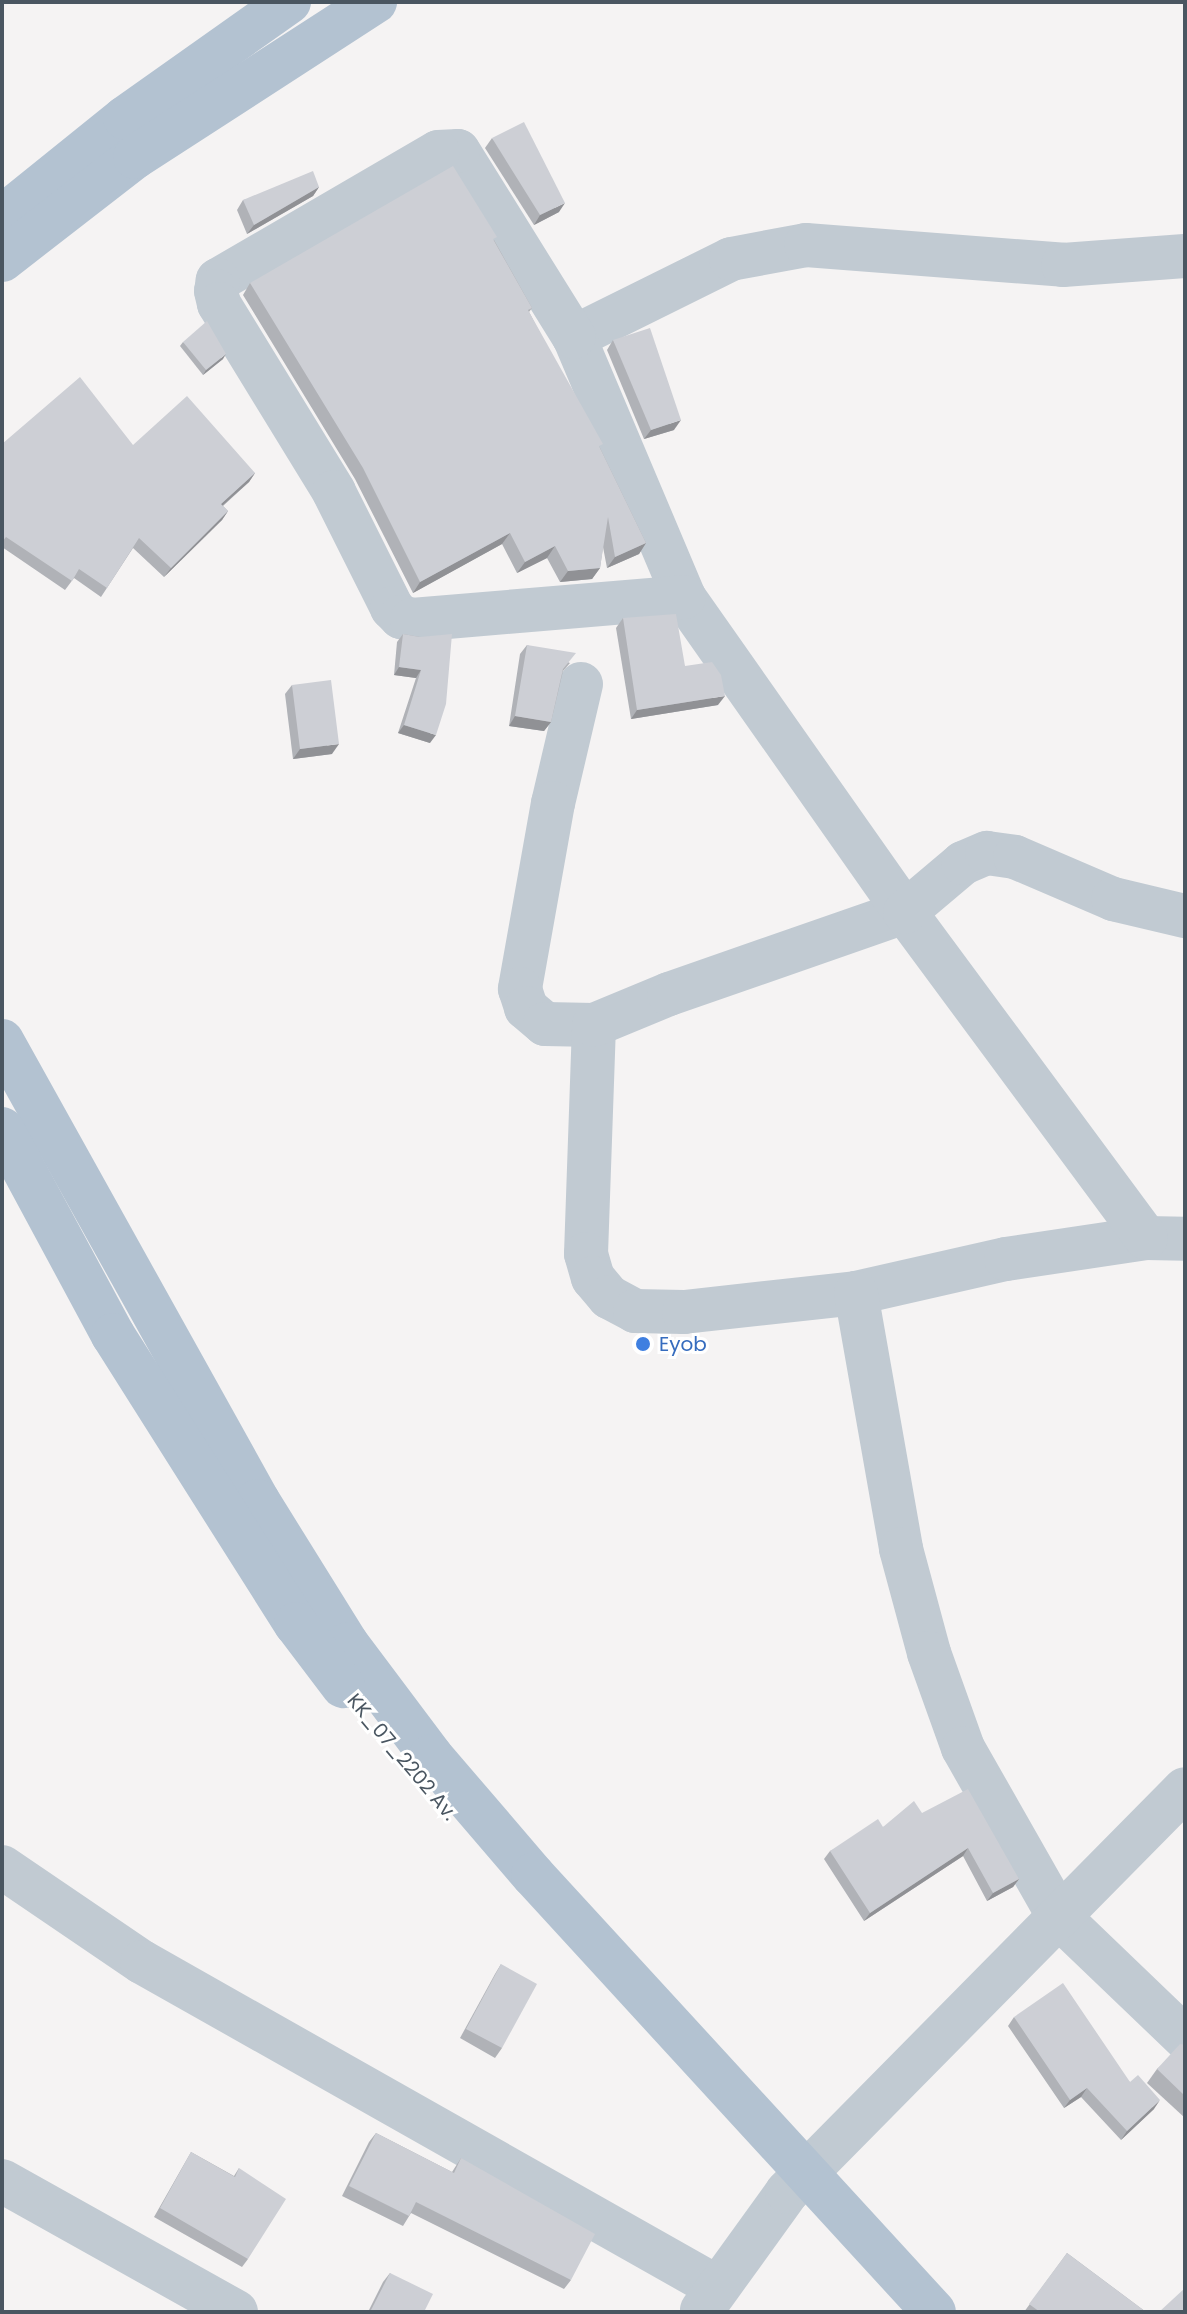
<!DOCTYPE html>
<html>
<head>
<meta charset="utf-8">
<style>
	body { margin:0 }
	#map { position:relative; width:1187px; height:2314px; overflow:hidden; background:#f5f3f3; font-family:Poppins,sans-serif }
	div>[style] { position:absolute }
	.street>* { height:44px; margin:-22px; padding:0 22px; transform-origin:22px; border-radius:22px; background:#c1cad2 }
	.primary>* { height:44px; margin:-22px; padding:0 22px; transform-origin:22px; border-radius:22px; background:#b3c2d1 }
	.wall>* { inset:0; background:#b0b2b7 }
	.shaded-wall>* { inset:0; background:#909195 }
	.building>* { inset:0; background:#cdcfd5 }
	.dots>* { width:22px; height:22px; translate:-50% -50%; box-sizing:border-box; border:4px solid #fff; border-radius:50% }
	span { translate:-50% -50%; white-space:nowrap; text-align:center; line-height:1.15; -webkit-text-stroke:6px #fff; paint-order:stroke }
	.shop-label { font-size:20px; color:#366cbe }
	.left { translate:0 -50%; text-align:left }
	.street-label { font-size:20px; color:#4a5661 }
	.frame { position:absolute; inset:0; border:4px solid #4a5661; pointer-events:none }
</style>
</head>
<body>
<div id="map">
	<div class="street">
		<div style="left:574px;top:337px;width:175px;rotate:-26.4deg"></div>
		<div style="left:731px;top:259px;width:76px;rotate:-10.6deg"></div>
		<div style="left:806px;top:245px;width:258px;rotate:4.4deg"></div>
		<div style="left:1063px;top:265px;width:122px;rotate:-4.2deg"></div>
		<div style="left:581px;top:684px;width:122px;rotate:103.2deg"></div>
		<div style="left:553px;top:803px;width:189px;rotate:100.1deg"></div>
		<div style="left:520px;top:989px;width:20px;rotate:72deg"></div>
		<div style="left:526px;top:1008px;width:25px;rotate:40deg"></div>
		<div style="left:545px;top:1024px;width:49px;rotate:1.2deg"></div>
		<div style="left:594px;top:1025px;width:229px;rotate:92deg"></div>
		<div style="left:586px;top:1254px;width:25px;rotate:74deg"></div>
		<div style="left:593px;top:1278px;width:25px;rotate:50deg"></div>
		<div style="left:609px;top:1297px;width:30px;rotate:28deg"></div>
		<div style="left:635px;top:1311px;width:49px;rotate:1.2deg"></div>
		<div style="left:684px;top:1312px;width:173px;rotate:-6.3deg"></div>
		<div style="left:856px;top:1293px;width:154px;rotate:-12.8deg"></div>
		<div style="left:1006px;top:1259px;width:142px;rotate:-8.5deg"></div>
		<div style="left:1146px;top:1238px;width:39px;rotate:1deg"></div>
		<div style="left:594px;top:1025px;width:81px;rotate:-22.5deg"></div>
		<div style="left:669px;top:994px;width:250px;rotate:-19.2deg"></div>
		<div style="left:905px;top:912px;width:385px;rotate:-125.1deg"></div>
		<div style="left:684px;top:597px;width:282px;rotate:-112.9deg"></div>
		<div style="left:574px;top:337px;width:219px;rotate:-121.9deg"></div>
		<div style="left:458px;top:151px;width:20px;rotate:177deg"></div>
		<div style="left:438px;top:152px;width:255px;rotate:149.8deg"></div>
		<div style="left:218px;top:280px;width:11px;rotate:100deg"></div>
		<div style="left:216px;top:291px;width:13px;rotate:77deg"></div>
		<div style="left:219px;top:304px;width:220px;rotate:58.5deg"></div>
		<div style="left:334px;top:492px;width:130px;rotate:63.4deg"></div>
		<div style="left:392px;top:608px;width:13px;rotate:45deg"></div>
		<div style="left:401px;top:617px;width:11px;rotate:15deg"></div>
		<div style="left:412px;top:620px;width:273px;rotate:-4.8deg"></div>
		<div style="left:1146px;top:1238px;width:405px;rotate:-126.5deg"></div>
		<div style="left:905px;top:912px;width:76px;rotate:-40.2deg"></div>
		<div style="left:963px;top:863px;width:26px;rotate:-23deg"></div>
		<div style="left:987px;top:853px;width:28px;rotate:8deg"></div>
		<div style="left:1015px;top:857px;width:107px;rotate:23.2deg"></div>
		<div style="left:1113px;top:899px;width:74px;rotate:13.3deg"></div>
		<div style="left:856px;top:1293px;width:260px;rotate:80deg"></div>
		<div style="left:901px;top:1549px;width:108px;rotate:74.9deg"></div>
		<div style="left:929px;top:1653px;width:101px;rotate:70.3deg"></div>
		<div style="left:963px;top:1748px;width:194px;rotate:60.4deg"></div>
		<div style="left:1059px;top:1917px;width:175px;rotate:43.8deg"></div>
		<div style="left:2px;top:1867px;width:169px;rotate:34.2deg"></div>
		<div style="left:142px;top:1962px;width:660px;rotate:29.48deg"></div>
		<div style="left:2px;top:2181px;width:268px;rotate:29.2deg"></div>
		<div style="left:702px;top:2310px;width:145px;rotate:-54.2deg"></div>
		<div style="left:787px;top:2192px;width:566px;rotate:-45.36deg"></div>
	</div>
	<div class="primary">
		<div style="left:2px;top:217px;width:158px;rotate:-38.8deg"></div>
		<div style="left:125px;top:118px;width:201px;rotate:-35.3deg"></div>
		<div style="left:2px;top:260px;width:168px;rotate:-37.8deg"></div>
		<div style="left:135px;top:157px;width:286px;rotate:-32.9deg"></div>
		<div style="left:2px;top:1041px;width:526px;rotate:60.9deg"></div>
		<div style="left:258px;top:1501px;width:168px;rotate:58.1deg"></div>
		<div style="left:347px;top:1644px;width:140px;rotate:53.1deg"></div>
		<div style="left:431px;top:1756px;width:157px;rotate:49.4deg"></div>
		<div style="left:533px;top:1875px;width:593px;rotate:47.46deg"></div>
		<div style="left:2px;top:1129px;width:234px;rotate:61.7deg"></div>
		<div style="left:113px;top:1335px;width:342px;rotate:57.7deg"></div>
		<div style="left:296px;top:1624px;width:78px;rotate:52.8deg"></div>
	</div>
	<div class="wall">
		<div style="clip-path:polygon(492px 138px,559px 212px,534px 225px,485px 148px)"></div>
		<div style="clip-path:polygon(319px 187px,313px 196px,247px 234px,237px 210px,243px 200px)"></div>
		<div style="clip-path:polygon(494px 240px,532px 308px,529px 312px,600px 448px,646px 543px,639px 554px,607px 568px,603px 547px,600px 568px,592px 579px,560px 582px,547px 558px,517px 573px,502px 544px,413px 593px,355px 479px,243px 295px,250px 283px)"></div>
		<div style="clip-path:polygon(613px 340px,674px 430px,644px 439px,607px 350px)"></div>
		<div style="clip-path:polygon(183px 342px,223px 359px,203px 375px,180px 346px)"></div>
		<div style="clip-path:polygon(2px 444px,133px 445px,255px 473px,249px 482px,223px 506px,228px 511px,222px 520px,164px 577px,133px 548px,101px 597px,74px 578px,65px 590px,2px 547px)"></div>
		<div style="clip-path:polygon(623px 618px,685px 666px,718px 705px,631px 719px,616px 628px)"></div>
		<div style="clip-path:polygon(403px 634px,420px 637px,430px 743px,398px 733px,416px 678px,394px 675px,397px 642px)"></div>
		<div style="clip-path:polygon(527px 645px,570px 663px,563px 671px,551px 722px,544px 731px,509px 726px,520px 654px)"></div>
		<div style="clip-path:polygon(292px 685px,332px 754px,293px 759px,285px 694px)"></div>
		<div style="clip-path:polygon(922px 1813px,1019px 1879px,1013px 1887px,987px 1901px,963px 1856px,864px 1921px,824px 1859px,830px 1851px,883px 1827px)"></div>
		<div style="clip-path:polygon(501px 1964px,502px 2048px,495px 2058px,460px 2038px,495px 1974px)"></div>
		<div style="clip-path:polygon(1014px 2017px,1130px 2082px,1154px 2109px,1121px 2140px,1081px 2097px,1064px 2108px,1008px 2026px)"></div>
		<div style="clip-path:polygon(1185px 2045px,1185px 2118px,1147px 2083px,1157px 2069px)"></div>
		<div style="clip-path:polygon(376px 2133px,452px 2172px,461px 2158px,571px 2280px,564px 2289px,411px 2213px,403px 2226px,342px 2196px,369px 2142px)"></div>
		<div style="clip-path:polygon(191px 2152px,234px 2176px,239px 2168px,248px 2259px,242px 2267px,154px 2217px)"></div>
		<div style="clip-path:polygon(1067px 2253px,1146px 2312px,1024px 2312px)"></div>
		<div style="clip-path:polygon(390px 2273px,424px 2312px,368px 2312px,383px 2282px)"></div>
	</div>
	<div class="shaded-wall">
		<div style="clip-path:polygon(319px 187px,313px 196px,247px 234px,254px 225px)"></div>
		<div style="clip-path:polygon(565px 203px,559px 212px,534px 225px,540px 215px)"></div>
		<div style="clip-path:polygon(226px 354px,223px 359px,203px 375px,206px 370px)"></div>
		<div style="clip-path:polygon(681px 420px,674px 430px,644px 439px,651px 430px)"></div>
		<div style="clip-path:polygon(255px 473px,249px 482px,214px 513px,221px 504px)"></div>
		<div style="clip-path:polygon(228px 511px,222px 520px,164px 577px,171px 568px)"></div>
		<div style="clip-path:polygon(510px 533px,502px 544px,413px 593px,420px 582px)"></div>
		<div style="clip-path:polygon(646px 543px,639px 554px,607px 568px,615px 557px)"></div>
		<div style="clip-path:polygon(555px 546px,547px 558px,517px 573px,525px 562px)"></div>
		<div style="clip-path:polygon(600px 568px,592px 579px,560px 582px,568px 571px)"></div>
		<div style="clip-path:polygon(399px 667px,421px 670px,416px 678px,394px 675px)"></div>
		<div style="clip-path:polygon(725px 696px,718px 705px,631px 719px,637px 710px)"></div>
		<div style="clip-path:polygon(515px 716px,551px 722px,544px 731px,509px 726px)"></div>
		<div style="clip-path:polygon(404px 725px,436px 735px,430px 743px,398px 733px)"></div>
		<div style="clip-path:polygon(339px 744px,332px 754px,293px 759px,300px 749px)"></div>
		<div style="clip-path:polygon(968px 1848px,963px 1856px,864px 1921px,870px 1913px)"></div>
		<div style="clip-path:polygon(1019px 1879px,1013px 1887px,987px 1901px,993px 1893px)"></div>
		<div style="clip-path:polygon(1087px 2088px,1081px 2097px,1064px 2108px,1070px 2100px)"></div>
		<div style="clip-path:polygon(1160px 2100px,1154px 2109px,1121px 2140px,1127px 2131px)"></div>
	</div>
	<div class="building">
		<div style="clip-path:polygon(524px 122px,565px 203px,540px 215px,492px 138px)"></div>
		<div style="clip-path:polygon(453px 166px,497px 237px,493px 239px,532px 308px,528px 310px,603px 444px,599px 446px,646px 543px,615px 557px,608px 517px,600px 568px,568px 571px,555px 546px,525px 562px,510px 533px,420px 582px,363px 468px,250px 283px)"></div>
		<div style="clip-path:polygon(313px 171px,319px 187px,254px 225px,243px 200px)"></div>
		<div style="clip-path:polygon(207px 321px,226px 354px,206px 370px,183px 342px)"></div>
		<div style="clip-path:polygon(650px 328px,681px 420px,651px 430px,613px 340px)"></div>
		<div style="clip-path:polygon(80px 377px,133px 445px,187px 396px,255px 473px,221px 504px,228px 511px,171px 568px,139px 538px,107px 588px,79px 569px,72px 581px,6px 537px,2px 542px,2px 444px)"></div>
		<div style="clip-path:polygon(676px 614px,685px 666px,712px 662px,721px 675px,725px 696px,637px 710px,623px 618px)"></div>
		<div style="clip-path:polygon(403px 634px,420px 637px,452px 634px,446px 704px,436px 735px,404px 725px,421px 670px,399px 667px)"></div>
		<div style="clip-path:polygon(527px 645px,576px 653px,563px 669px,551px 722px,515px 716px)"></div>
		<div style="clip-path:polygon(331px 680px,339px 744px,300px 749px,292px 685px)"></div>
		<div style="clip-path:polygon(968px 1789px,1019px 1879px,993px 1893px,968px 1848px,870px 1913px,830px 1851px,878px 1819px,883px 1827px,914px 1801px,922px 1813px)"></div>
		<div style="clip-path:polygon(501px 1964px,537px 1984px,502px 2048px,466px 2029px)"></div>
		<div style="clip-path:polygon(1063px 1983px,1130px 2082px,1138px 2075px,1160px 2100px,1127px 2131px,1087px 2088px,1070px 2100px,1014px 2017px)"></div>
		<div style="clip-path:polygon(1180px 2044px,1185px 2045px,1185px 2096px,1157px 2069px)"></div>
		<div style="clip-path:polygon(376px 2133px,454px 2173px,461px 2158px,595px 2234px,571px 2280px,416px 2202px,409px 2216px,349px 2186px)"></div>
		<div style="clip-path:polygon(191px 2152px,235px 2177px,239px 2168px,286px 2199px,248px 2259px,160px 2208px)"></div>
		<div style="clip-path:polygon(1067px 2253px,1146px 2312px,1040px 2312px,1029px 2304px)"></div>
		<div style="clip-path:polygon(390px 2273px,433px 2294px,424px 2312px,370px 2312px)"></div>
		<div style="clip-path:polygon(1185px 2288px,1185px 2312px,1159px 2312px)"></div>
	</div>
	<div class="dots">
		<div style="left:643px;top:1344px;background:#3f7fe0"></div>
	</div>
	<div class="shop-label">
		<span class="left" style="left:659px;top:1344px">Eyob</span>
	</div>
	<div class="street-label">
		<span style="left:402px;top:1757px;rotate:50deg">KK_07_2202 Av.</span>
	</div>
	<div class="frame"></div>
</div>
</body>
</html>
